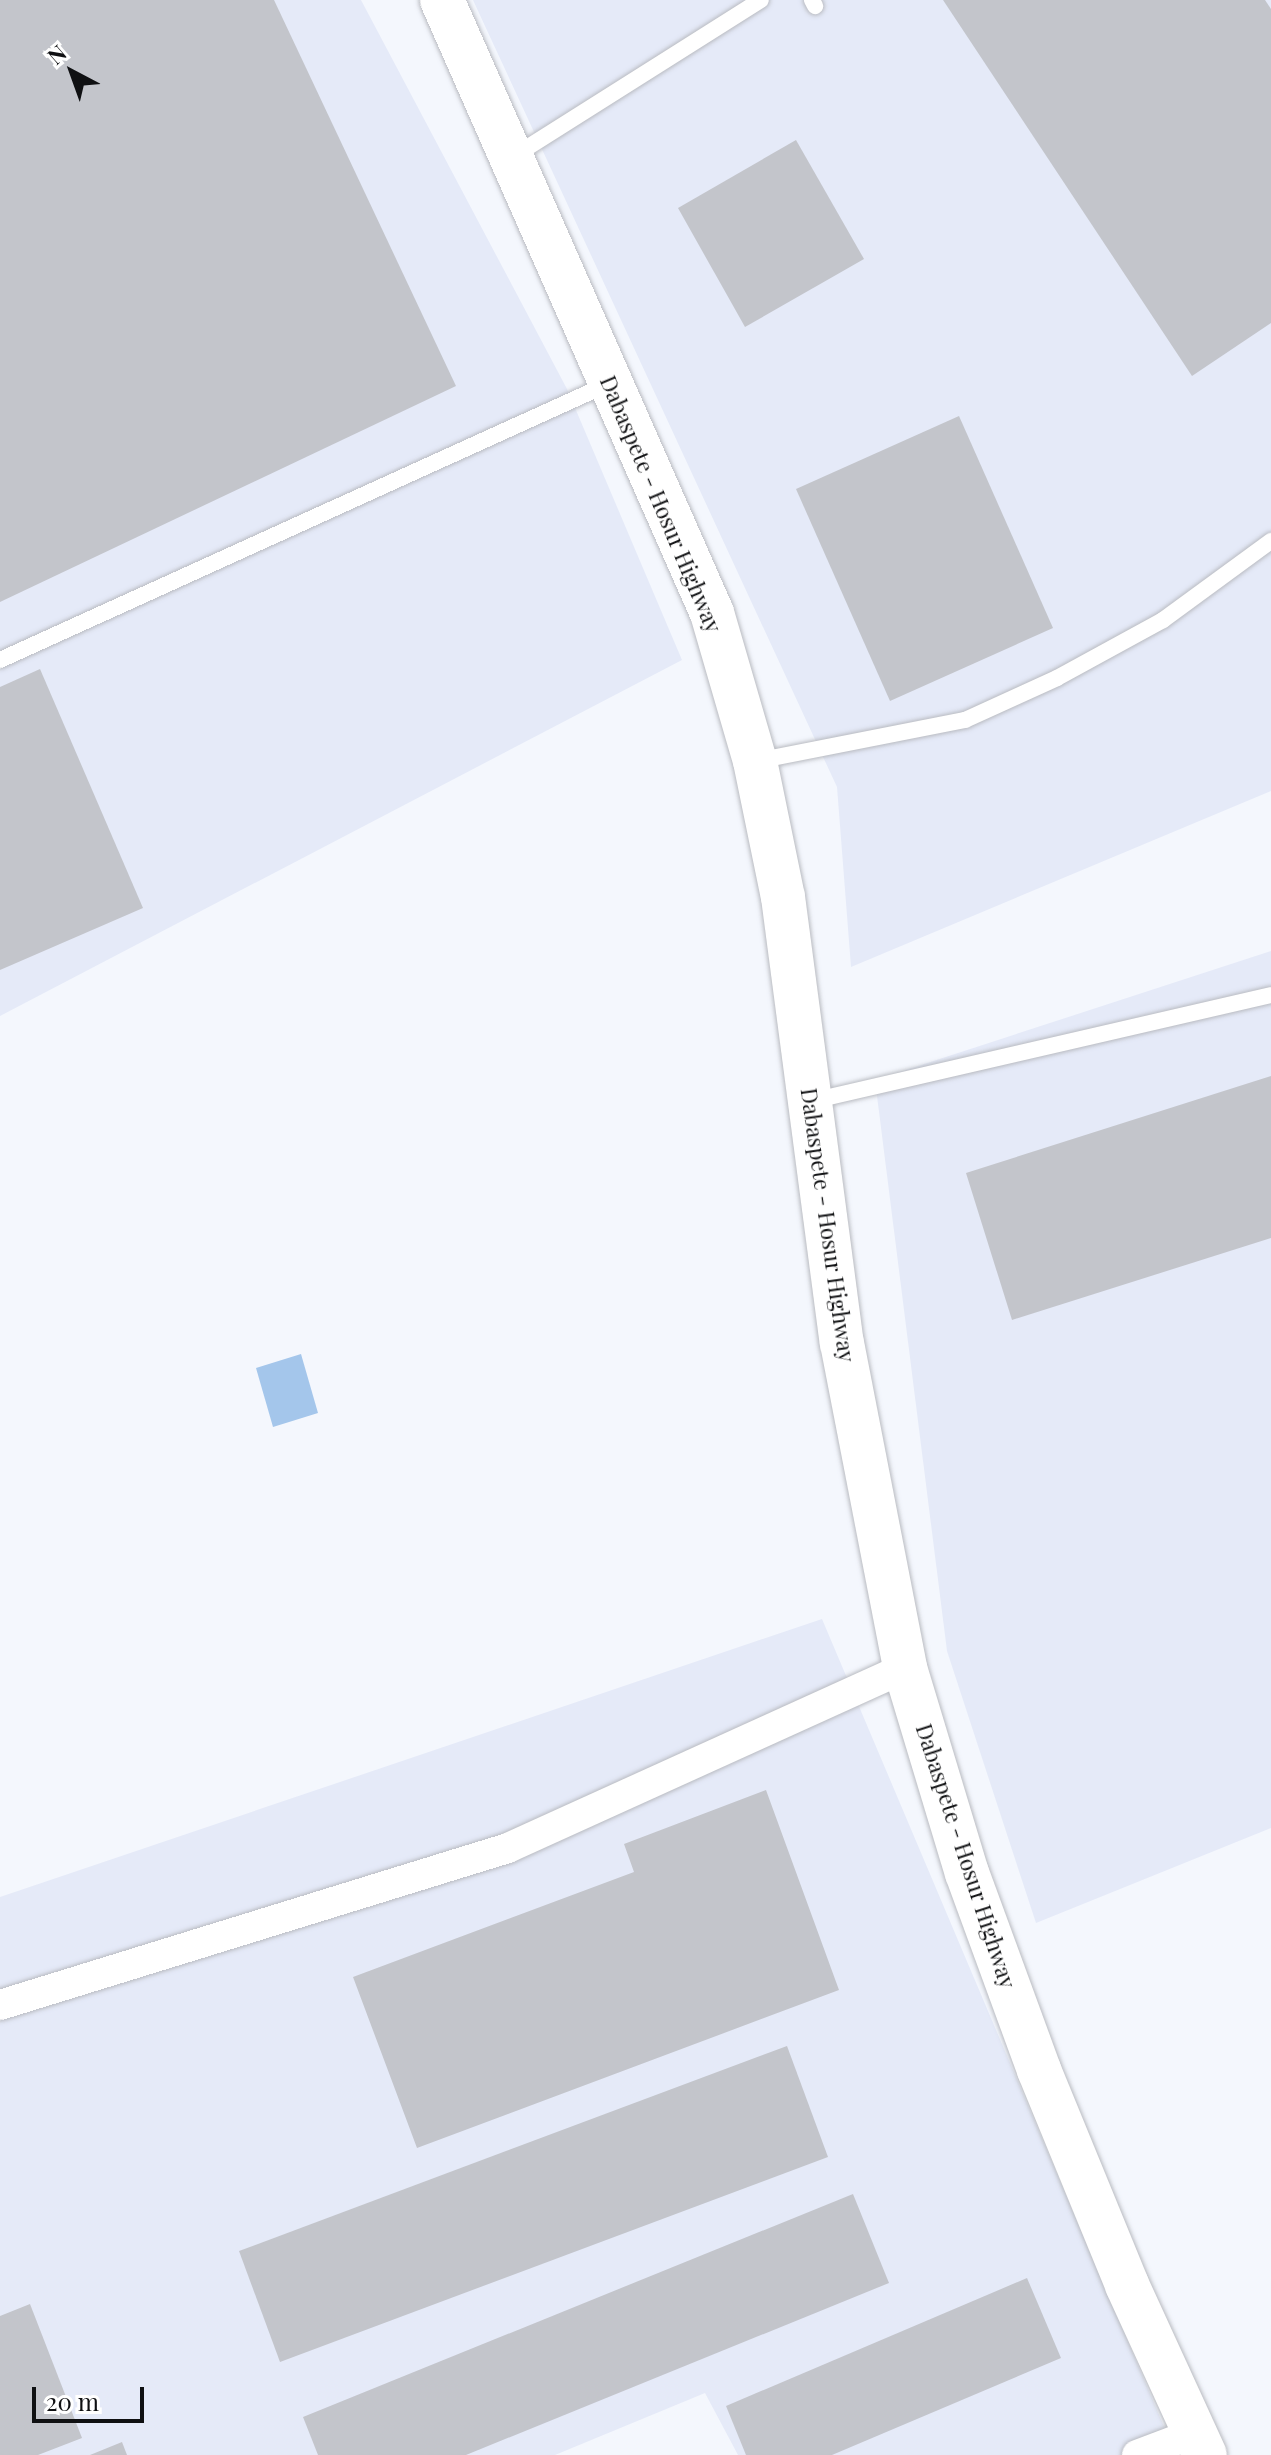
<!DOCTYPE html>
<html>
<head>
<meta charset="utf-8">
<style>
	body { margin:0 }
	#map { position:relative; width:1271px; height:2455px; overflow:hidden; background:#f4f7fd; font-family:"Playfair Display",serif }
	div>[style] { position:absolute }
	.built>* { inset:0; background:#e5eaf8 }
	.water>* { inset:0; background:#a4c6eb }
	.building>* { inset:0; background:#c3c5cb }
	.roads { filter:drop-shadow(0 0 2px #b9bbc1) drop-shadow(0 0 2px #b9bbc1) }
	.lane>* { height:16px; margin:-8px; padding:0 8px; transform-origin:8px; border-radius:8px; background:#fff }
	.street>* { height:30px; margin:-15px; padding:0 15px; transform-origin:15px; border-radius:15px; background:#fff }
	.highway>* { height:44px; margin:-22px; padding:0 22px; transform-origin:22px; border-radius:22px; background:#fff }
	span { translate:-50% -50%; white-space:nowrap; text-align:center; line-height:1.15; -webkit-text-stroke:8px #fff; paint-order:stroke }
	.street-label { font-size:22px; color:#0f1012 }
	.north { position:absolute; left:32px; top:32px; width:80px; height:80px; -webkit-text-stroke:6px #fff; paint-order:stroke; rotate:319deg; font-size:22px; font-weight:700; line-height:32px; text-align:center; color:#0f1012 }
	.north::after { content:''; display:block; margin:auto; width:28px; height:36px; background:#0f1012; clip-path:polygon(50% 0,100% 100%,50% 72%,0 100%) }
	.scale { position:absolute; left:32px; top:2387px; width:112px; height:36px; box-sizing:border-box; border:4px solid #0f1012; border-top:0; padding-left:10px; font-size:24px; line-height:28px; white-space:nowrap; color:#0f1012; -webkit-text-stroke:6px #fff; paint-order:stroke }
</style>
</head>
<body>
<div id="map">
	<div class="built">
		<div style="clip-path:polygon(0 0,361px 0,567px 389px,682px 660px,0 1016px)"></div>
		<div style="clip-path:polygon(473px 0,1271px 0,1271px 791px,851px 967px,837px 787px)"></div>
		<div style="clip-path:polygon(1271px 951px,1271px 1828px,1036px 1923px,947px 1651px,875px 1080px)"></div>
		<div style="clip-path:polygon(822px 1619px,1176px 2455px,738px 2455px,705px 2393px,555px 2455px,0 2455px,0 1897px)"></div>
	</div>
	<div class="water">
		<div style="clip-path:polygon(301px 1354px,318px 1413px,273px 1427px,256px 1368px)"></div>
	</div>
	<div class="building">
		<div style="clip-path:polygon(0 0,274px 0,456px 386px,0 602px)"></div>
		<div style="clip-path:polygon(943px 0,1265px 0,1271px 9px,1271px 323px,1192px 376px)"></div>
		<div style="clip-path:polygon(796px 140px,864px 259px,745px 327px,678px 208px)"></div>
		<div style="clip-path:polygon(959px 416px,1053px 628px,890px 701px,796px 489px)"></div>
		<div style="clip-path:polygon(40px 669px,143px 908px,0 970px,0 687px)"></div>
		<div style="clip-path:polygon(1271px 1076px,1271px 1238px,1012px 1320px,966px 1173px)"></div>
		<div style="clip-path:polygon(766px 1790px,839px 1990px,417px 2148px,353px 1977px,634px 1872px,624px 1844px)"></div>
		<div style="clip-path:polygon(787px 2046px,828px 2157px,280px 2362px,239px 2251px)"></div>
		<div style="clip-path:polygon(853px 2194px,889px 2283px,466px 2455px,318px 2455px,303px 2417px)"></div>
		<div style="clip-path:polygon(1027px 2278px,1061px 2358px,832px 2455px,746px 2455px,726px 2406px)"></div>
		<div style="clip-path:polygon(30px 2304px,82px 2438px,38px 2455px,0 2455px,0 2316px)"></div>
		<div style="clip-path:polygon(122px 2442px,127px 2455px,90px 2455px)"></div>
	</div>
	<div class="roads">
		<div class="lane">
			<div style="left:812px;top:0;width:7px;rotate:63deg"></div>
			<div style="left:514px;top:156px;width:292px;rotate:-32.3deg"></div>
			<div style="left:0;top:660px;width:668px;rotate:-24.42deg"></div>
			<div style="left:756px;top:761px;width:213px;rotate:-11.1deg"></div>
			<div style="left:965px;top:720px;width:101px;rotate:-24.5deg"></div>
			<div style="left:1057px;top:678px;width:121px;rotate:-28.7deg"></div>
			<div style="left:1163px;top:620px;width:134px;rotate:-36.2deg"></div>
			<div style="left:812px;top:1101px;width:471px;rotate:-13deg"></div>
		</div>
		<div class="street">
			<div style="left:0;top:2005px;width:532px;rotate:-17.17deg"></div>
			<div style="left:508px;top:1848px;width:436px;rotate:-24.4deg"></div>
			<div style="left:1137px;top:2455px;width:62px;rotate:-20.8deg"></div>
		</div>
		<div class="highway">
			<div style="left:442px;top:0;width:670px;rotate:66.23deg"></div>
			<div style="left:712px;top:613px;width:154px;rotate:73.8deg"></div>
			<div style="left:755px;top:761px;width:139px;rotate:78.4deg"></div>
			<div style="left:783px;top:897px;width:450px;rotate:82.5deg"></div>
			<div style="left:842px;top:1343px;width:331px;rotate:79deg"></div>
			<div style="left:905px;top:1668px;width:214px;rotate:73.2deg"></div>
			<div style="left:967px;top:1873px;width:210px;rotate:69.9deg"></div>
			<div style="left:1039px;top:2070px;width:232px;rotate:67.7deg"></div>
			<div style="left:1127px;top:2285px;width:187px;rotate:65.4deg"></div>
		</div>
	</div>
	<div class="street-label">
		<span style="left:661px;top:504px;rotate:67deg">Dabaspete - Hosur Highway</span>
		<span style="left:828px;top:1225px;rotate:82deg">Dabaspete - Hosur Highway</span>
		<span style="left:966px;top:1856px;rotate:72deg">Dabaspete - Hosur Highway</span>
	</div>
	<div class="north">N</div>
	<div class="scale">20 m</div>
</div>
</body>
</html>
